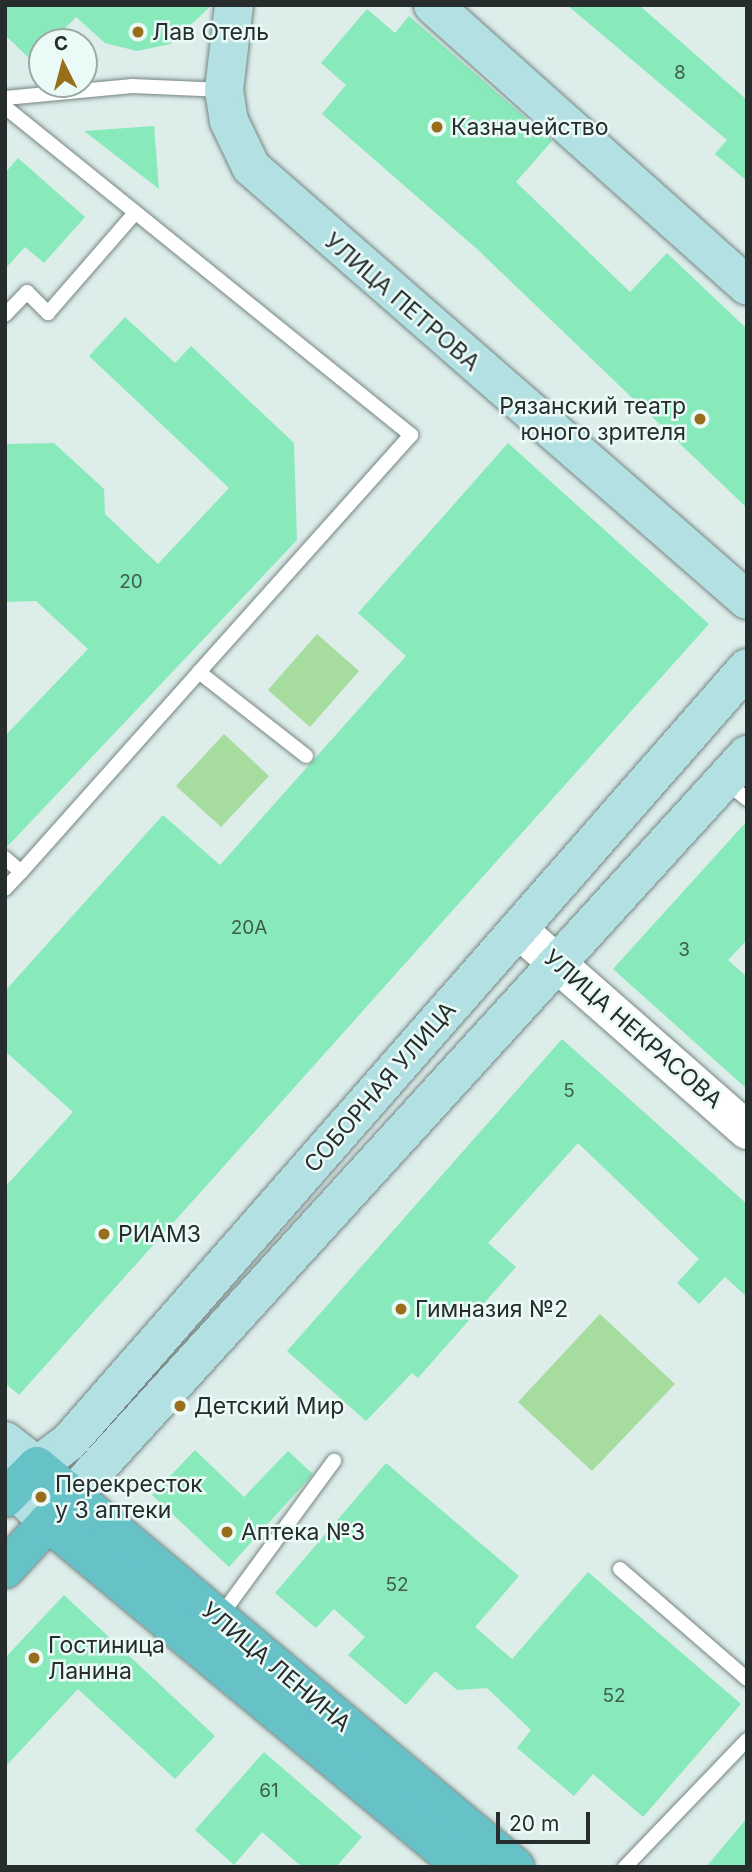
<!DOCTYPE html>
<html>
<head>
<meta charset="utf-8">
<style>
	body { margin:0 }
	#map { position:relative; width:752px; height:1872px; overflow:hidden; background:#dcedea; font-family:Inter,sans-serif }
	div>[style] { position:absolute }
	.green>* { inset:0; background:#a6dc9d }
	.building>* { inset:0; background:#88eaba }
	.roads { filter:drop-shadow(0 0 2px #768582) drop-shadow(0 0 2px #768582) }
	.service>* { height:14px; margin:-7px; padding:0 7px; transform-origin:7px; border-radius:7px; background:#fff }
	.tertiary>* { height:37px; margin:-18.5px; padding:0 18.5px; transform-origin:18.5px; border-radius:18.5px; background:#fff }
	.secondary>* { height:38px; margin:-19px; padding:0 19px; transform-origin:19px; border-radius:19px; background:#b3e0e3 }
	.primary>* { height:38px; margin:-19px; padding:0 19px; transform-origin:19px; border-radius:19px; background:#67c2c8 }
	.dots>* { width:19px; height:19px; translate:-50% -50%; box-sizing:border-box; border:4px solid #e9faf7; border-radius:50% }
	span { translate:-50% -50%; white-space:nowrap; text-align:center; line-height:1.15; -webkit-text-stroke:5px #e9faf7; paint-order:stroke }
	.number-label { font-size:19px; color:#3f5c50 }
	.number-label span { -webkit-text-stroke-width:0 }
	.poi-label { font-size:23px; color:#272d2c }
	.left { translate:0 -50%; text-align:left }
	.right { translate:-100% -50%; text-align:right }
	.street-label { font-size:23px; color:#272d2c }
	.frame { position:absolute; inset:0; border:7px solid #272d2c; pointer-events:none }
	.north { position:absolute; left:28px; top:28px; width:70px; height:70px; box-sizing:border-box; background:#e9faf7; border:2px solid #9ba8a6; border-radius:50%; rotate:354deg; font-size:19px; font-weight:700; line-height:28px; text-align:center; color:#272d2c }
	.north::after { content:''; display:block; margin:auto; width:24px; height:32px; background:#986e1b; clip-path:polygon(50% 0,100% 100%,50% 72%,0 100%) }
	.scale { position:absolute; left:496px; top:1812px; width:94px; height:32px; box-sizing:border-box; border:4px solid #272d2c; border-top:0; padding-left:9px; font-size:21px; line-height:24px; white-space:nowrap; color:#272d2c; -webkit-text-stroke:5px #e9faf7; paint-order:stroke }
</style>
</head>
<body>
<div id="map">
	<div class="green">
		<div style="clip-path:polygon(317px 634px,359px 671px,310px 727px,268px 690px)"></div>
		<div style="clip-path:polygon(224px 734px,269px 776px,221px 827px,176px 786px)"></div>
		<div style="clip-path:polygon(600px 1314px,675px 1384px,592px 1471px,518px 1402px)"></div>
	</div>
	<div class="building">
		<div style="clip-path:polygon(5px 5px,212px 5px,170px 44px,137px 51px,105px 43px,76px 17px,52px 42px,42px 42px,33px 62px,5px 35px)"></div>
		<div style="clip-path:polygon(567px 5px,639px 5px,747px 100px,747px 181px,715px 154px,727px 140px)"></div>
		<div style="clip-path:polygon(367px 9px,395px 33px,409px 16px,552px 141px,516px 182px,630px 292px,667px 253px,747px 329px,747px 508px,477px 249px,322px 114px,346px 85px,321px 63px)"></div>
		<div style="clip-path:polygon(154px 126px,159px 189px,84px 131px)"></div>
		<div style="clip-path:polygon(18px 158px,85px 217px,44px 263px,25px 247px,5px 269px,5px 173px)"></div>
		<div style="clip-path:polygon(125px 317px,175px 363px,191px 346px,294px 443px,297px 540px,5px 849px,5px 736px,88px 649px,36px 601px,5px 602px,5px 444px,54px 443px,104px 489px,105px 514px,158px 564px,229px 488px,89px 356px)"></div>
		<div style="clip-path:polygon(508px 443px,709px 624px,19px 1395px,5px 1383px,5px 1187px,73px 1112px,5px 1051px,5px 991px,163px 815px,220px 865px,406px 656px,358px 613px)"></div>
		<div style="clip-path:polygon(747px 821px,747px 940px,728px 960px,747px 977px,747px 1089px,613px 969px)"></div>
		<div style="clip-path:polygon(562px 1039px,747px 1204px,747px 1297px,725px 1277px,699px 1304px,677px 1283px,699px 1259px,578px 1143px,488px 1243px,516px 1267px,418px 1378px,412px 1373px,366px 1421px,287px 1351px)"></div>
		<div style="clip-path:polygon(195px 1450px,244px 1497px,288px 1451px,313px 1474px,229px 1567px,152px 1495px)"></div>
		<div style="clip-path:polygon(386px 1463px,519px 1576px,475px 1627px,512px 1659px,588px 1572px,741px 1704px,643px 1817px,593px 1774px,574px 1796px,517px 1748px,531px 1730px,487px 1688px,457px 1690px,435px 1671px,406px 1705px,348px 1655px,365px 1637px,334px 1609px,316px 1628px,275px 1593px)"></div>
		<div style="clip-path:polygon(64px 1595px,215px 1736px,175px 1779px,78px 1689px,5px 1767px,5px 1658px)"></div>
		<div style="clip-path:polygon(264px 1752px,362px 1837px,336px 1867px,302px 1867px,262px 1832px,234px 1865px,195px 1830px)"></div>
		<div style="clip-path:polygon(747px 1818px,747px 1867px,706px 1867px)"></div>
	</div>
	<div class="roads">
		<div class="service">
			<div style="left:5px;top:98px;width:128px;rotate:-5.4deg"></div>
			<div style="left:132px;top:86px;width:92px;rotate:2.5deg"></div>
			<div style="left:5px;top:107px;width:522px;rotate:38.93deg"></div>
			<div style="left:411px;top:435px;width:318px;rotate:131.8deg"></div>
			<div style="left:5px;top:315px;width:32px;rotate:-46deg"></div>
			<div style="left:27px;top:292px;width:30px;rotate:45deg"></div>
			<div style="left:48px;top:313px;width:133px;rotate:-49deg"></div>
			<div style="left:726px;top:782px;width:27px;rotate:39deg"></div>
			<div style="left:5px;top:858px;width:21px;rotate:41deg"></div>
			<div style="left:21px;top:872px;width:268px;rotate:-48.3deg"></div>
			<div style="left:199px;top:672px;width:136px;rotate:38.1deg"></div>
			<div style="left:5px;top:889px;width:23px;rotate:-47deg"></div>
			<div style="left:620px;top:1569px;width:168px;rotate:40.9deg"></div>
			<div style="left:219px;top:1618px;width:195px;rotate:-53.8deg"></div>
			<div style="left:625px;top:1867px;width:176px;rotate:-46.2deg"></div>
		</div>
		<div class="tertiary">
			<div style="left:518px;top:929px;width:305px;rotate:41.3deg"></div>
		</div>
		<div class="secondary">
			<div style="left:234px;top:5px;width:86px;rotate:96.7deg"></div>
			<div style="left:224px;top:90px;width:31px;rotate:81deg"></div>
			<div style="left:229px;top:121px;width:51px;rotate:64.4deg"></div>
			<div style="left:251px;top:167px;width:658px;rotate:41.12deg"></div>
			<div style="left:433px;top:5px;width:421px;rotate:41.8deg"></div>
			<div style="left:5px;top:1441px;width:41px;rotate:38deg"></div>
			<div style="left:37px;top:1466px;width:40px;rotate:-37deg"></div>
			<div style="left:69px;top:1442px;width:1029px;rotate:-48.78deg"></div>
			<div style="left:5px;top:1480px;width:60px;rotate:44.3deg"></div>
			<div style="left:48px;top:1522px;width:1038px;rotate:-47.66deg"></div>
		</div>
		<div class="primary">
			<div style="left:5px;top:1498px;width:45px;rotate:-45deg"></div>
			<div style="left:37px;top:1466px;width:624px;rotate:39.99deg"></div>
			<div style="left:5px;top:1569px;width:64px;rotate:-47.5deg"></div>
			<div style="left:48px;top:1522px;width:540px;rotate:39.67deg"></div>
		</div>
	</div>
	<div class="dots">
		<div style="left:138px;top:32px;background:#986e1b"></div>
		<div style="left:437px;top:127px;background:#986e1b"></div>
		<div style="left:700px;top:419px;background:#986e1b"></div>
		<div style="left:104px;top:1234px;background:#986e1b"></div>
		<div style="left:401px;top:1309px;background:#986e1b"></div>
		<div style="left:180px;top:1406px;background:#986e1b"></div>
		<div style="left:41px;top:1497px;background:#986e1b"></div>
		<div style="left:227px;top:1532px;background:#986e1b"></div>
		<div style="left:34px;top:1658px;background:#986e1b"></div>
	</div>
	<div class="number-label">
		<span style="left:680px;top:73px">8</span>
		<span style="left:131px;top:582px">20</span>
		<span style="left:249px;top:928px">20А</span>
		<span style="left:684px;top:950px">3</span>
		<span style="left:569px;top:1091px">5</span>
		<span style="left:397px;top:1585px">52</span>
		<span style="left:614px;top:1696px">52</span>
		<span style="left:269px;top:1791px">61</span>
	</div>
	<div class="poi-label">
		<span class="left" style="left:152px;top:32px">Лав Отель</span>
		<span class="left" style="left:451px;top:127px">Казначейство</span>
		<span class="right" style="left:686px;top:419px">Рязанский театр<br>юного зрителя</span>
		<span class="left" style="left:118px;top:1234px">РИАМЗ</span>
		<span class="left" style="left:415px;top:1309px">Гимназия №2</span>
		<span class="left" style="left:194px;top:1406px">Детский Мир</span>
		<span class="left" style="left:55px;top:1497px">Перекресток<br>у 3 аптеки</span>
		<span class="left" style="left:241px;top:1532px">Аптека №3</span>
		<span class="left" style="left:48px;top:1658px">Гостиница<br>Ланина</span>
	</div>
	<div class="street-label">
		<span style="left:402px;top:302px;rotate:41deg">УЛИЦА ПЕТРОВА</span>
		<span style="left:633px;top:1029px;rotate:41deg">УЛИЦА НЕКРАСОВА</span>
		<span style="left:380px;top:1087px;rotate:-49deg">СОБОРНАЯ УЛИЦА</span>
		<span style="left:276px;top:1667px;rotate:40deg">УЛИЦА ЛЕНИНА</span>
	</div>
	<div class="frame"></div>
	<div class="north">С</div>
	<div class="scale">20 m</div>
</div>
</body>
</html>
